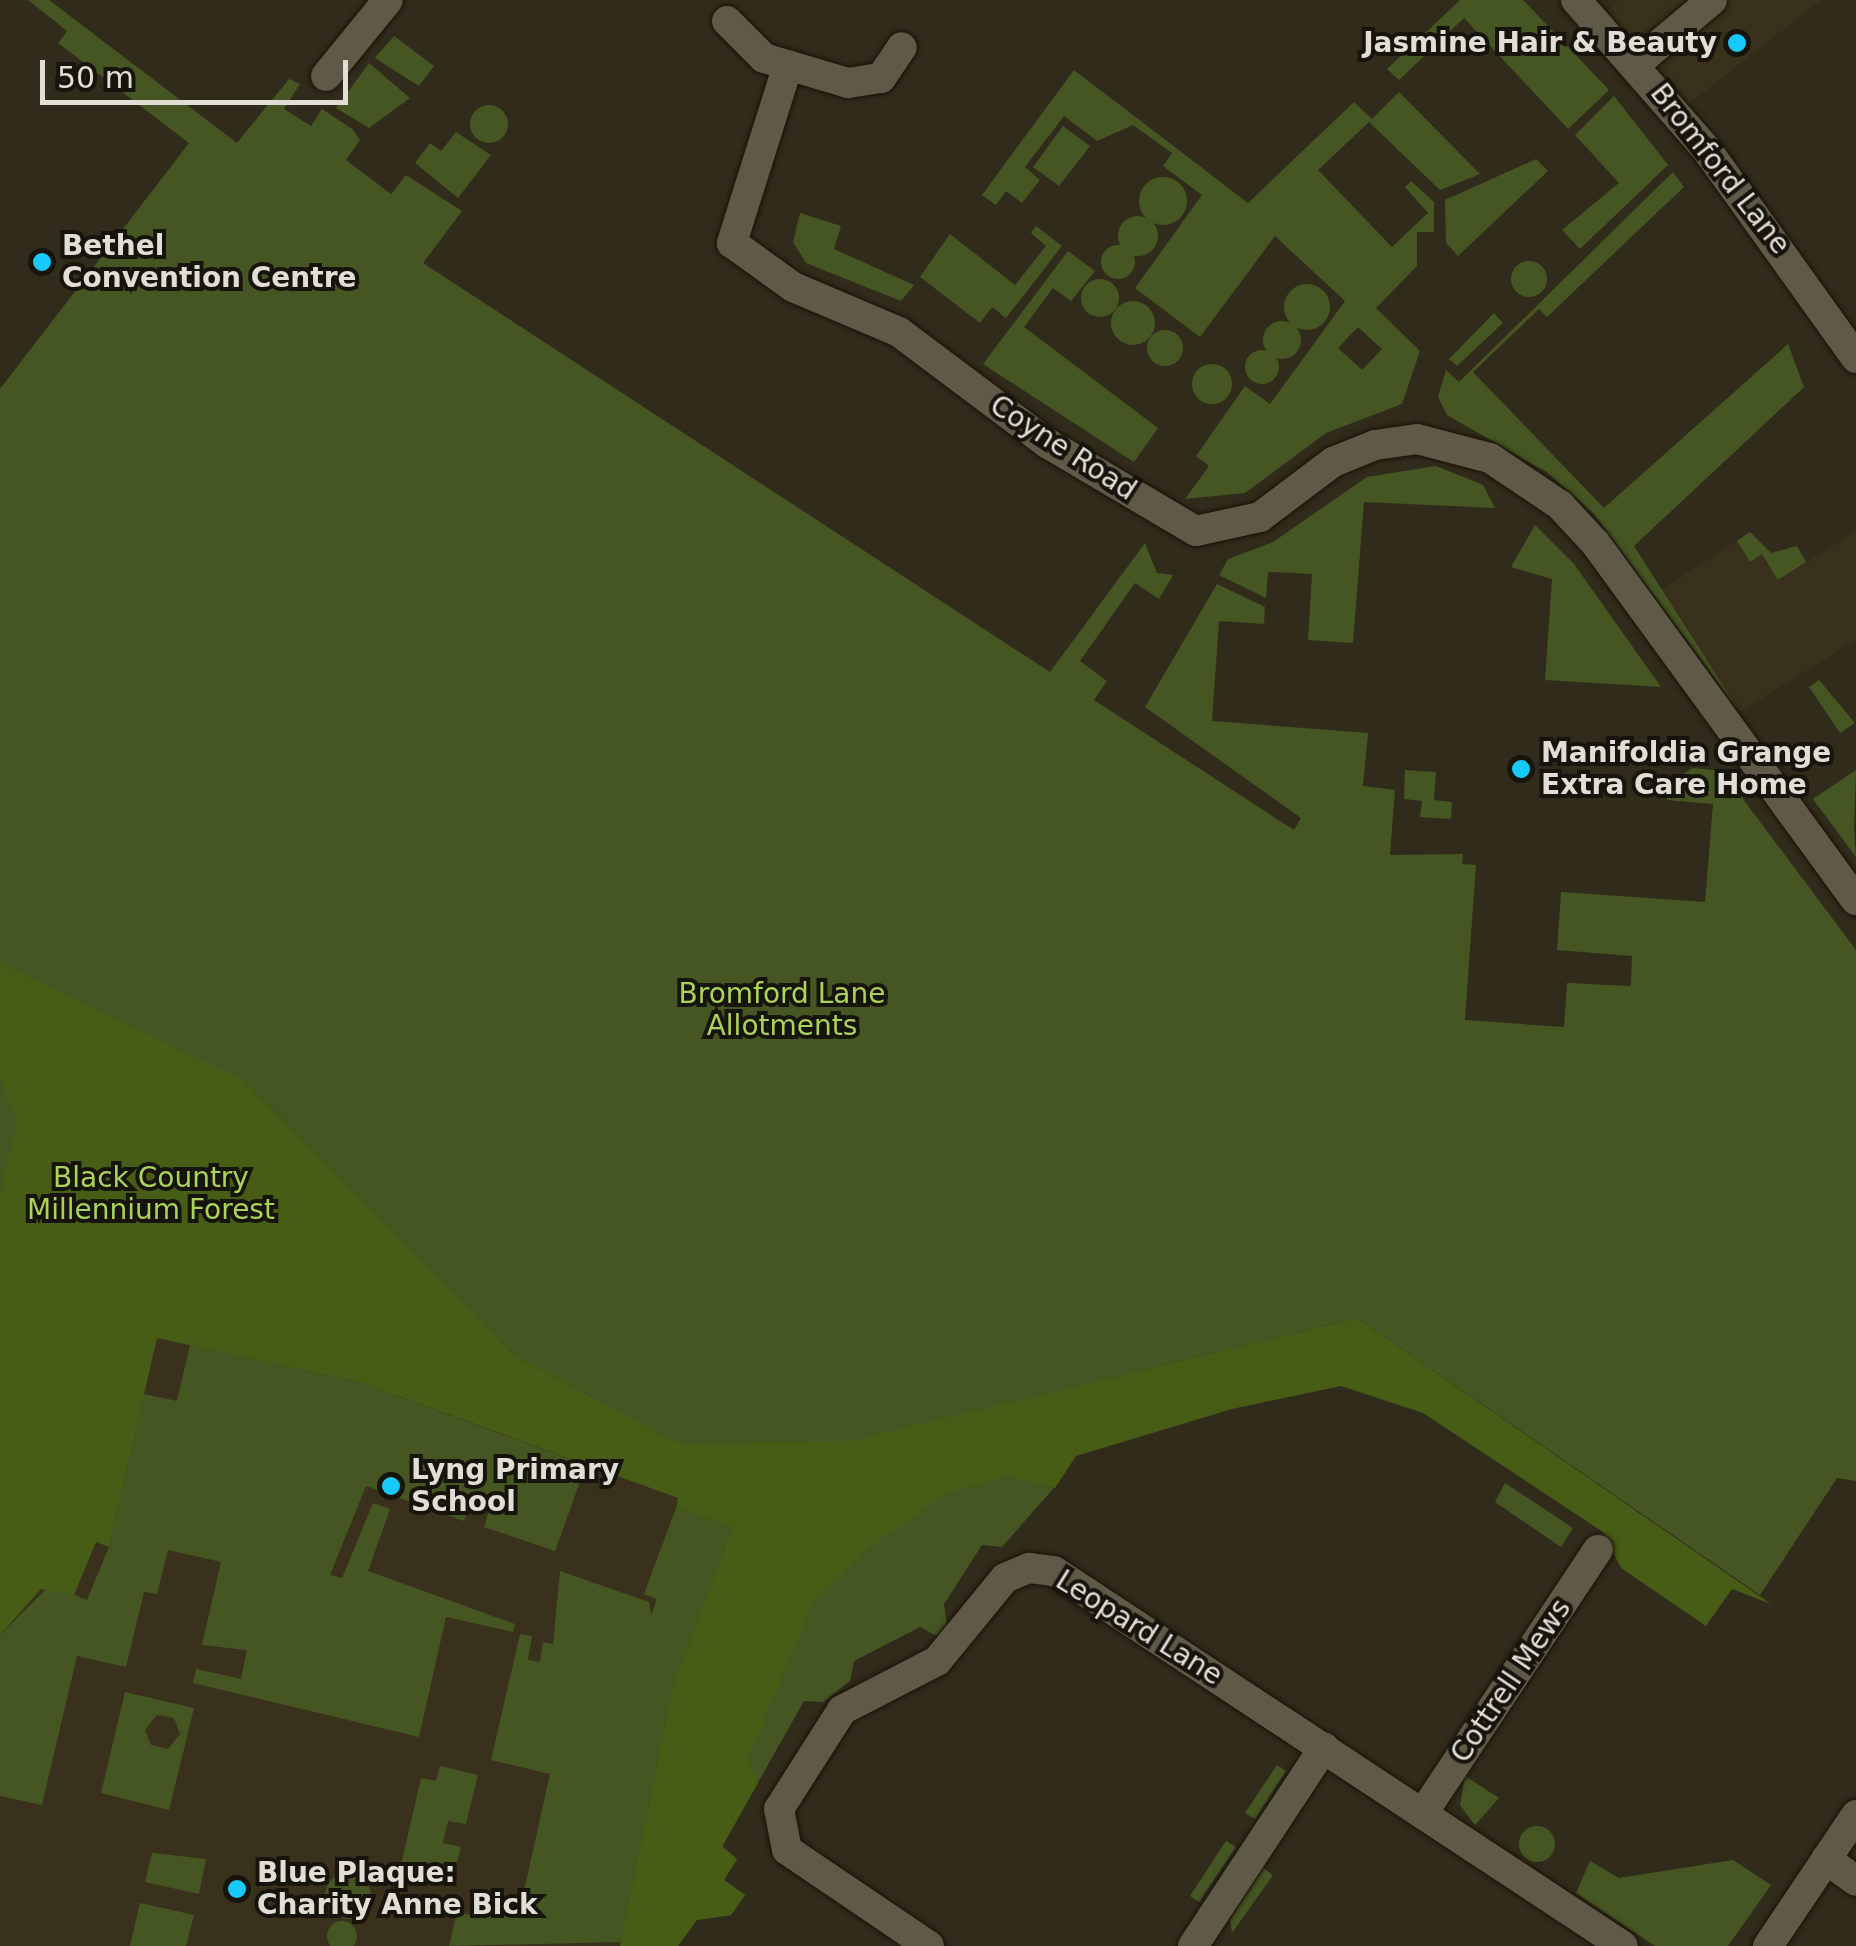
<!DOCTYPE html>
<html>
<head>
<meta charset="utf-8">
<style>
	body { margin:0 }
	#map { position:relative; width:1856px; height:1946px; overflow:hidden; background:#312b1c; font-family:"DejaVu Sans",sans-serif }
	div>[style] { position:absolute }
	.built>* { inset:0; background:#39311b }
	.green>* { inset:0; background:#465623 }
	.round { border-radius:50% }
	.forest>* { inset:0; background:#475c15 }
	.roads { filter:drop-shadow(0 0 2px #191306) drop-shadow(0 0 2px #191306) }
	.minor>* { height:30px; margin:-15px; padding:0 15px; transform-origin:15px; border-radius:15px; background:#5f5948 }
	.dots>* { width:28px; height:28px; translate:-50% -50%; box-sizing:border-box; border:5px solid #16140d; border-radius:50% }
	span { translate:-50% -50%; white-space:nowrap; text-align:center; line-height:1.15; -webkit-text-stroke:8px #16140d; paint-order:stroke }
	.poi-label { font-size:28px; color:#e1ded5; font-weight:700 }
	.right { translate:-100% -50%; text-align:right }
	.left { translate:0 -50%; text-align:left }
	.street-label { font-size:28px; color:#e1ded5 }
	.park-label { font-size:28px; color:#abd25b }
	.scale { position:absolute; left:40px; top:60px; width:308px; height:45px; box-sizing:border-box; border:5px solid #e1ded5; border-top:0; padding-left:12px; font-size:30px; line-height:35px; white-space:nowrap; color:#e1ded5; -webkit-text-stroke:8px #16140d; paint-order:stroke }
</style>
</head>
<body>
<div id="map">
	<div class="built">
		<div style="clip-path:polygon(1618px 0,1821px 0,1677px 113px,1597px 22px)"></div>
		<div style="clip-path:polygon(1856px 531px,1856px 640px,1740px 712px,1660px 590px,1737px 541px,1750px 561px,1762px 554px,1779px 580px)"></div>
		<div style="clip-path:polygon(0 1299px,517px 1357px,761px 1446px,654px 1946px,0 1946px)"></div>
	</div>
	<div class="green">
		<div style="clip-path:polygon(28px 0,49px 0,237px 143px,289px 79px,300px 84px,284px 109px,311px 126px,322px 109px,352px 129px,360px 140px,346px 160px,391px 194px,406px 175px,462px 211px,423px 263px,1050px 672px,1145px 543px,1157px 573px,1173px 575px,1159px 599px,1135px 583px,1080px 661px,1107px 681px,1094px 700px,1294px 830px,1301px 818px,1145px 707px,1217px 584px,1265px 607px,1264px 624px,1219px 621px,1212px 721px,1368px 733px,1363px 786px,1395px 790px,1390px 855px,1463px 854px,1462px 864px,1476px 865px,1465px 1020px,1564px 1027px,1567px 983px,1631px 986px,1632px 956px,1557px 950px,1561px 892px,1705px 902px,1713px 804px,1667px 800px,1668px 783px,1693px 768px,1722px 771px,1856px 950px,1856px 1481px,1837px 1478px,1760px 1595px,1357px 1318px,1054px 1392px,1059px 1482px,1002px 1547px,982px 1545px,944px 1604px,947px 1625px,937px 1636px,920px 1627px,854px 1661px,850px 1681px,823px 1702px,804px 1701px,722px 1846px,737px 1859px,724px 1880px,745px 1895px,731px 1915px,697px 1920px,761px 1447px,681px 1444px,517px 1357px,245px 1081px,0 1299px,0 389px,189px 143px,58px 43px,67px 31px)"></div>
		<div style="clip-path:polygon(1460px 0,1523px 0,1609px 90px,1568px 129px,1464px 18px,1399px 80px,1387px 69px)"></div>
		<div style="clip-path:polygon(394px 36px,434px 66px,419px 86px,375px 58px)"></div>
		<div style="clip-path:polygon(369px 63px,410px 98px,369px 128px,336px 108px)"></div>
		<div style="clip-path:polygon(evenodd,1074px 70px,1248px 203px,1354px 102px,1372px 119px,1399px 92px,1480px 174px,1440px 190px,1369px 122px,1318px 170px,1392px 247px,1428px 213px,1405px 187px,1411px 181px,1434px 202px,1434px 232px,1417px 232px,1417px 266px,1376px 308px,1420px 351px,1402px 404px,1326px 433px,1245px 493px,1185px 499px,1209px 466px,1196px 456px,1245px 386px,1270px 404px,1345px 301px,1275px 236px,1200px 337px,1135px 288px,1202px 195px,1163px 166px,1172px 153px,1133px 125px,1097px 141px,1064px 116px,1025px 167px,1040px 180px,1022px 203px,1006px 191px,996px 205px,982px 195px,1074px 70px,1358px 327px,1382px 349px,1362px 370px,1338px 348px,1358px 327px)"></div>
		<div style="clip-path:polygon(1614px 96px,1668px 165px,1580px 249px,1562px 230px,1619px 183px,1575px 135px)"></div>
		<div class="round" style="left:470px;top:105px;width:38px;height:38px"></div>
		<div style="clip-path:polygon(1063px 126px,1090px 146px,1059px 186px,1033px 167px)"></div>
		<div style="clip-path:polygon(456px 132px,491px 155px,458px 198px,415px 163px,430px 143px,441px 151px)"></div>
		<div style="clip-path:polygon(1536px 159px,1548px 171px,1458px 256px,1446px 243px,1445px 200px)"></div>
		<div style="clip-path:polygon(1673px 172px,1684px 187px,1547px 317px,1539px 309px,1473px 372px,1604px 508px,1788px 344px,1804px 387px,1634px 546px,1740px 712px,1594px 514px,1548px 473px,1447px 415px,1438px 397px,1446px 370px,1459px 382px)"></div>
		<div class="round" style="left:1139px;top:177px;width:48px;height:48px"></div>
		<div style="clip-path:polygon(800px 213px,841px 226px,834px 249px,914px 285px,901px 301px,806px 263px,793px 242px)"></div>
		<div class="round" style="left:1118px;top:216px;width:40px;height:40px"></div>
		<div style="clip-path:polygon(1036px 226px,1062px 246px,1006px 318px,992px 307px,980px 323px,920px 277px,950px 234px,1015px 285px,1046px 246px,1031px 233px)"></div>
		<div class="round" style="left:1101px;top:245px;width:34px;height:34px"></div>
		<div style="clip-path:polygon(1068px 251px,1095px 271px,1071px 301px,1053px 288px,1024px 327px,1158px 428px,1134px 462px,983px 364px)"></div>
		<div class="round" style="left:1511px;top:261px;width:36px;height:36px"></div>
		<div class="round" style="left:1081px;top:279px;width:38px;height:38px"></div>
		<div class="round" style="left:1284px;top:284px;width:46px;height:46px"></div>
		<div class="round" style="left:1111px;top:301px;width:44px;height:44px"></div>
		<div style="clip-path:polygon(1494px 313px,1503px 323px,1457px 366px,1449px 359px)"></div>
		<div class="round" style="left:1263px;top:321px;width:38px;height:38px"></div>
		<div class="round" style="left:1147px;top:330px;width:36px;height:36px"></div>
		<div class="round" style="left:1245px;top:350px;width:34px;height:34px"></div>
		<div class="round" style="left:1192px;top:364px;width:40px;height:40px"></div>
		<div style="clip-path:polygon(1436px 466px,1483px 485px,1495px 508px,1364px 502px,1353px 643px,1308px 640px,1312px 574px,1268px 572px,1266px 598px,1219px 575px,1228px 559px,1273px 542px,1367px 477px)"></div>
		<div style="clip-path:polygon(1535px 525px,1574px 564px,1661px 687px,1545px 680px,1552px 579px,1511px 567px)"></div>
		<div style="clip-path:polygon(1750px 532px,1771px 553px,1797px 546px,1806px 562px,1778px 580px,1762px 554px,1750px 562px,1737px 541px)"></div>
		<div style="clip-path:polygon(1819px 680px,1855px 723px,1840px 733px,1809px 687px)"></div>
		<div style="clip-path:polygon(1405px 770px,1436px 772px,1434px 800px,1452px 802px,1451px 819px,1420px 817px,1422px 801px,1404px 799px)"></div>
		<div style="clip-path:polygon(1856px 770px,1854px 830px,1856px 857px,1813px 799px)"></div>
		<div style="clip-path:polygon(190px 1345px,362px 1383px,586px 1465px,555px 1551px,484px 1527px,489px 1510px,470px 1504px,464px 1521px,366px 1486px,330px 1575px,342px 1578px,373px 1503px,390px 1509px,368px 1571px,515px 1624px,513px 1632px,446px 1617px,419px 1737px,193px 1683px,196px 1669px,241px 1679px,247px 1650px,202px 1645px,221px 1562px,168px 1550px,157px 1594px,144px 1592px,126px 1667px,77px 1656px,42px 1805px,0 1796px,0 1635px,50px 1585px,87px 1600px,109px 1547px,144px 1394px,177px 1401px)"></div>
		<div style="clip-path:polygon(1505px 1483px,1573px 1528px,1561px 1547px,1495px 1502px)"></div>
		<div style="clip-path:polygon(676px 1508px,732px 1527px,672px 1691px,621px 1942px,449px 1946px,457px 1912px,486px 1919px,491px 1904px,520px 1909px,550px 1774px,491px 1760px,520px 1634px,532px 1636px,528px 1660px,540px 1662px,543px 1642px,553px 1644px,560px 1571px,649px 1602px,651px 1615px,657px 1599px,644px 1594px)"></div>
		<div style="clip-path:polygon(evenodd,125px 1692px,194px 1708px,169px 1810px,101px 1793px,125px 1692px,157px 1715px,174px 1718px,180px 1734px,168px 1749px,151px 1745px,145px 1730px,157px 1715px)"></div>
		<div style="clip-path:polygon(1277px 1765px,1286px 1771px,1255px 1819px,1245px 1813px)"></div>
		<div style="clip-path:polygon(440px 1766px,478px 1775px,466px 1824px,448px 1821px,443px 1843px,461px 1847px,453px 1878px,401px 1865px,421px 1778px,436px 1781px)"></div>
		<div style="clip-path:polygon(1465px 1776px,1499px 1798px,1475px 1825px,1460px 1805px)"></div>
		<div class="round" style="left:1519px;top:1826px;width:36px;height:36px"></div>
		<div style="clip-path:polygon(1226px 1841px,1236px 1847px,1199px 1902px,1190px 1896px)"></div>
		<div style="clip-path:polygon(152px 1853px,206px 1859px,199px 1894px,145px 1882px)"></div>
		<div style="clip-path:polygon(1733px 1860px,1771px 1885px,1728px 1946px,1655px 1946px,1576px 1893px,1590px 1861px,1619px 1878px)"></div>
		<div style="clip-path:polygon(1263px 1868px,1273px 1875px,1232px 1933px,1230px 1919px)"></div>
		<div class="round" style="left:325px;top:1873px;width:46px;height:46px"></div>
		<div style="clip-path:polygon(140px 1903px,194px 1915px,186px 1946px,130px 1946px)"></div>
		<div class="round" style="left:327px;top:1921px;width:30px;height:30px"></div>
	</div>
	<div class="forest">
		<div style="clip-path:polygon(0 964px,245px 1081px,517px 1357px,681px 1444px,851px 1441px,1357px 1318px,1771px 1604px,1732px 1589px,1706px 1626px,1621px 1568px,1603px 1532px,1423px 1413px,1341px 1386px,1232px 1409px,1076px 1456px,1055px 1488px,1008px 1476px,948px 1493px,869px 1547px,814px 1600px,748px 1759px,758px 1783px,722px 1847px,737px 1859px,724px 1880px,745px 1895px,731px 1915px,697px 1920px,678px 1946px,620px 1946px,672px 1690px,732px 1527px,676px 1508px,678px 1498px,362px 1383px,157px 1338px,109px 1547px,96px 1542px,74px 1595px,41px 1589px,0 1635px,0 1195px,17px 1120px,0 1078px)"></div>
	</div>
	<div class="roads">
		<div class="minor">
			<div style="left:1576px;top:0;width:199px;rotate:48.9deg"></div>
			<div style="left:1707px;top:150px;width:256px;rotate:54.4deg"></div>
			<div style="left:727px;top:21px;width:52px;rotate:45deg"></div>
			<div style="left:764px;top:58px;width:88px;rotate:16.6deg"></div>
			<div style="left:848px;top:83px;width:33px;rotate:-9deg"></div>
			<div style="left:881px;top:78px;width:37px;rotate:-56deg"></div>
			<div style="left:1637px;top:63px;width:98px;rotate:-40deg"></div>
			<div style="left:788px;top:65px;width:187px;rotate:107.5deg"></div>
			<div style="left:732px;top:243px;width:75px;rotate:35.8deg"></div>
			<div style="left:793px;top:287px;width:115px;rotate:23deg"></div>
			<div style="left:899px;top:332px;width:185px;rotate:36.9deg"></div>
			<div style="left:1047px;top:443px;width:173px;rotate:30.6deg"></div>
			<div style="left:1196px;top:531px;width:66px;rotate:-12.3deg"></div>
			<div style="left:1260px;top:517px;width:91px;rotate:-37deg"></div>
			<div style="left:1333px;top:462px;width:45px;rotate:-22deg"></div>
			<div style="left:1375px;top:445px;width:42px;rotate:-8.1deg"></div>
			<div style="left:1417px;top:439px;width:75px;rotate:14.6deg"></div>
			<div style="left:1490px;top:458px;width:84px;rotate:33.9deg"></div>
			<div style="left:1560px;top:505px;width:53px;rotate:47.3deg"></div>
			<div style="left:1596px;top:544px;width:441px;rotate:53.9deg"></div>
			<div style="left:326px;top:76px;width:98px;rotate:-50.8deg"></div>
			<div style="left:1423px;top:1813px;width:316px;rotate:-56.4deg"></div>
			<div style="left:1826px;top:1859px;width:37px;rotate:36deg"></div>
			<div style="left:929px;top:1946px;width:171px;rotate:-145.9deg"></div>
			<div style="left:787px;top:1850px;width:42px;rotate:-101deg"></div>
			<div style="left:779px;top:1809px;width:117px;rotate:-57.5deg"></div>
			<div style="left:842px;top:1710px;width:107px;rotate:-27.3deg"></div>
			<div style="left:937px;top:1661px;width:107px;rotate:-50.7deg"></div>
			<div style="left:1005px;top:1578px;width:26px;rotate:-23deg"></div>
			<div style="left:1029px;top:1568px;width:25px;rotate:7deg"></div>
			<div style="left:1054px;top:1571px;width:681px;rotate:33.39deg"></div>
			<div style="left:1193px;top:1946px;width:238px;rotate:-56.6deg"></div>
			<div style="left:1768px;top:1946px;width:158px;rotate:-56.1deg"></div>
		</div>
	</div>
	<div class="dots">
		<div style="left:1737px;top:43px;background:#17cafb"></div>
		<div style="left:42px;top:262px;background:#17cafb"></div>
		<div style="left:1521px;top:769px;background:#17cafb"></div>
		<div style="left:391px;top:1486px;background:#17cafb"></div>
		<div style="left:237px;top:1889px;background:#17cafb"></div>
	</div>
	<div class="poi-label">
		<span class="right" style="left:1717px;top:43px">Jasmine Hair &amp; Beauty</span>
		<span class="left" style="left:62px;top:262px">Bethel<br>Convention Centre</span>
		<span class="left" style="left:1541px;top:769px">Manifoldia Grange<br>Extra Care Home</span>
		<span class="left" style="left:411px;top:1486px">Lyng Primary<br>School</span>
		<span class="left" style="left:257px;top:1889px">Blue Plaque:<br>Charity Anne Bick</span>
	</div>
	<div class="street-label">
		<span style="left:1720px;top:169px;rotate:52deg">Bromford Lane</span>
		<span style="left:1063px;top:448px;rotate:33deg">Coyne Road</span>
		<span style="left:1139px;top:1628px;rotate:32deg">Leopard Lane</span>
		<span style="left:1511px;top:1681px;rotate:-56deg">Cottrell Mews</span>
	</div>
	<div class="park-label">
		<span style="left:782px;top:1010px">Bromford Lane<br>Allotments</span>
		<span style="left:151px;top:1194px">Black Country<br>Millennium Forest</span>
	</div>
	<div class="scale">50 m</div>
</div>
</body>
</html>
